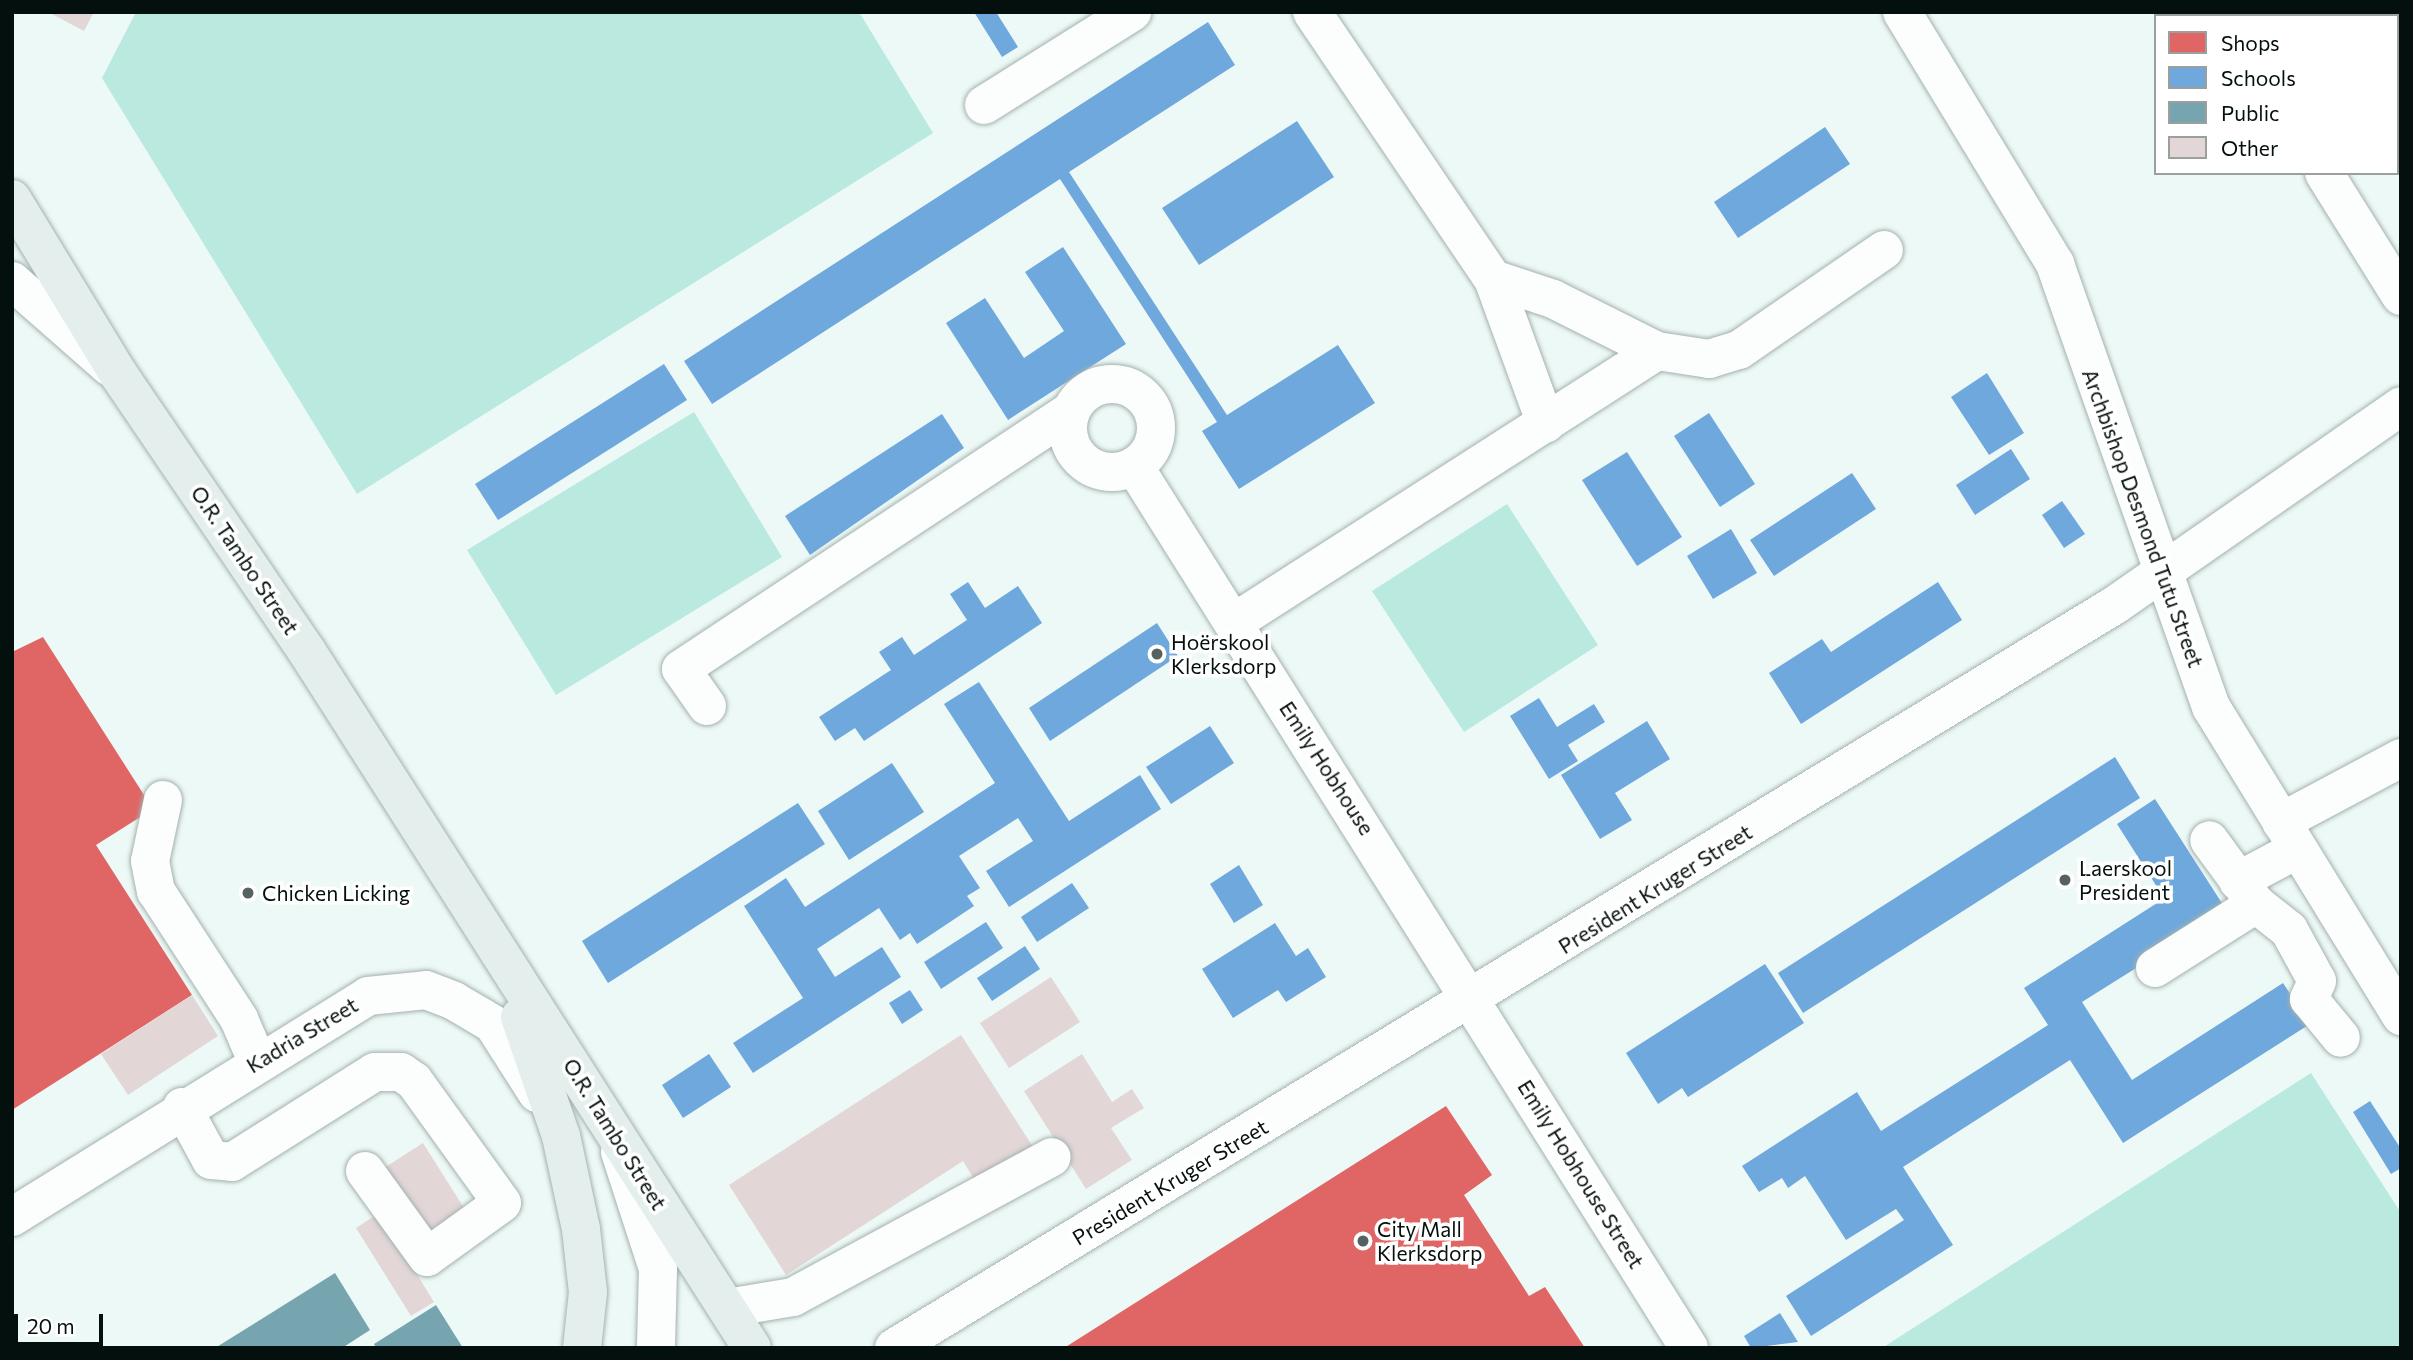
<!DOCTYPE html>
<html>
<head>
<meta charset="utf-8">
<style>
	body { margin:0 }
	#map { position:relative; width:2413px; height:1360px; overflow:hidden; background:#edf9f6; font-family:Commissioner,sans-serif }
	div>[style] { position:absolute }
	.green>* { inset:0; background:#b9e9df }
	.shops>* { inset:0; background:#e06666 }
	.schools>* { inset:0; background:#6fa8dc }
	.public>* { inset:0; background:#76a5af }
	.building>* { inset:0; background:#e2d6d7 }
	.roads { filter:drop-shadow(0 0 2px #a4b1ae) drop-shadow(0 0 2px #a4b1ae) }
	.minor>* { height:38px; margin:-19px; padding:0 19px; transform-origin:19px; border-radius:19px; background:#fcfefe }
	.minor>.ring { margin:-19px; padding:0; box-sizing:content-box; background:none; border:38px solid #fcfefe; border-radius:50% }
	.major>* { height:38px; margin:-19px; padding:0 19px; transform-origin:19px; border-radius:19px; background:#e4efed }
	.dots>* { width:19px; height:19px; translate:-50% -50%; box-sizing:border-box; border:4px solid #fff; border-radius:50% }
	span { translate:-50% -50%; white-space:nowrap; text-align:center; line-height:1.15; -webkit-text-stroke:7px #fff; paint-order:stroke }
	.street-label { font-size:21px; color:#04100d }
	.poi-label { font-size:21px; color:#04100d }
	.left { translate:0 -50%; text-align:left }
	.frame { position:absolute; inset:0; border:14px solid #04100d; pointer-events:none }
	.legend { position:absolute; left:2154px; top:14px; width:245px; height:161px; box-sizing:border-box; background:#fff; border:2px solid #9b9f9e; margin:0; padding:9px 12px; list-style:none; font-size:21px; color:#04100d }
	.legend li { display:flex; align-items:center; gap:14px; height:35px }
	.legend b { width:35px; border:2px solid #9b9f9e }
	.scale { position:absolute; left:14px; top:1314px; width:89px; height:32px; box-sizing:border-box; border:4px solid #04100d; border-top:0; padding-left:9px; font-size:21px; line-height:24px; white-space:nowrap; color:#04100d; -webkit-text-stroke:5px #fff; paint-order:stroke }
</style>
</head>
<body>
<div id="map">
	<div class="green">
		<div style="clip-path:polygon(136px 12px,859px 12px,933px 133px,357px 494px,102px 78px)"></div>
		<div style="clip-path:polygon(694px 412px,782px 557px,556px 695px,467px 550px)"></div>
		<div style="clip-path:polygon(1507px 504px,1598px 645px,1464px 732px,1372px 591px)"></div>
		<div style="clip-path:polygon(2311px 1073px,2401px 1213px,2401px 1348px,1882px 1348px)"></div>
	</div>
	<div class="shops">
		<div style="clip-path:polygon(43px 637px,153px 809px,96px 845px,192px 995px,12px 1110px,12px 652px)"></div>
		<div style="clip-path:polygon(1446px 1106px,1492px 1175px,1464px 1195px,1529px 1296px,1545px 1287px,1585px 1348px,1064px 1348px)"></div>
	</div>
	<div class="schools">
		<div style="clip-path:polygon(974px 12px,996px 12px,1018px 47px,1002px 57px)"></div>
		<div style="clip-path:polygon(1208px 22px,1235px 65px,1069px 172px,1227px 415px,1338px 345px,1375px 403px,1239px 489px,1202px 431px,1217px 422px,1060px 179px,712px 404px,684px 361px)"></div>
		<div style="clip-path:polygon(1297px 121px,1334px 177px,1199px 265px,1162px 208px)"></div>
		<div style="clip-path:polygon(1825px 127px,1850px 164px,1738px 238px,1714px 202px)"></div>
		<div style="clip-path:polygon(1063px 247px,1126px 344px,1008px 420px,946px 323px,985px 298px,1024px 358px,1064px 331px,1025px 272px)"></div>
		<div style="clip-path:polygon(664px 364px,687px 400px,498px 520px,475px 484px)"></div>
		<div style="clip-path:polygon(1987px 373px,2024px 433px,1989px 455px,1951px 397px)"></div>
		<div style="clip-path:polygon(1709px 413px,1755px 484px,1720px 507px,1674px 436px)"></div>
		<div style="clip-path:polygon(942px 414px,964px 448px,810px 555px,785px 516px)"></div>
		<div style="clip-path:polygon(2011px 449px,2030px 479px,1975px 515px,1956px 485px)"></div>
		<div style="clip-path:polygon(1627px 452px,1682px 537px,1637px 566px,1582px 480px)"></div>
		<div style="clip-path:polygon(1852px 473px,1876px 509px,1774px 576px,1750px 540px)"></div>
		<div style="clip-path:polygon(2062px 501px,2085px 534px,2064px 548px,2042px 515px)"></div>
		<div style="clip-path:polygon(1731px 529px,1757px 573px,1713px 599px,1687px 556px)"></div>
		<div style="clip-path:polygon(968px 582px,985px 608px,1018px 586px,1042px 623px,864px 741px,855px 728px,835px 741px,819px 717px,891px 670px,879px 652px,902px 637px,914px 655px,967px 620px,950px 594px)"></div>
		<div style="clip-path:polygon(1938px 582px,1962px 620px,1801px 724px,1769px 673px,1822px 639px,1831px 652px)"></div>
		<div style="clip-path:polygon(1157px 623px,1178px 656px,1050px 741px,1029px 708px)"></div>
		<div style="clip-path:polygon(979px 682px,1069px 821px,1140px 775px,1161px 809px,1009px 907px,986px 871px,1033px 841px,1018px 818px,959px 856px,980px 888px,967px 896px,974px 906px,917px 944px,910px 933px,900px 940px,879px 908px,817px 949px,835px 977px,882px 947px,901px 977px,753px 1073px,733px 1043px,803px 998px,744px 906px,786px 878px,805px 907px,995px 783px,944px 704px)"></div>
		<div style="clip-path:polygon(1539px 698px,1557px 727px,1594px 704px,1605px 722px,1568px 745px,1578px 761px,1549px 779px,1510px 716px)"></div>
		<div style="clip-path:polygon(1647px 721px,1670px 759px,1615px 793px,1632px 820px,1600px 839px,1561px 775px)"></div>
		<div style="clip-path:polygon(1210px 726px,1234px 763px,1171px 804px,1146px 767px)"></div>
		<div style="clip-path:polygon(2115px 757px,2140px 798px,1803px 1013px,1778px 973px)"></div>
		<div style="clip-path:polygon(892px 763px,924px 812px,849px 860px,818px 811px)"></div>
		<div style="clip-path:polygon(2155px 799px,2227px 911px,2082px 1002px,2132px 1080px,2283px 983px,2310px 1024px,2123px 1143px,2070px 1060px,1903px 1167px,1953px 1245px,1811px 1336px,1786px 1296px,1904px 1220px,1896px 1209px,1846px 1240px,1805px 1176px,1788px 1188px,1782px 1178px,1759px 1192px,1742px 1166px,1857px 1092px,1881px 1131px,2048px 1025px,2024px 988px,2179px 889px,2164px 898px,2117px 824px)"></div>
		<div style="clip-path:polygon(798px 803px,825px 844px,608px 983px,582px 941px)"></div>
		<div style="clip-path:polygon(1239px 865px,1263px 905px,1234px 923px,1210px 884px)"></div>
		<div style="clip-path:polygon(1072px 883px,1089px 908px,1037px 942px,1021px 917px)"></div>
		<div style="clip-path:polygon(986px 922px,1003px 948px,941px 989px,924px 962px)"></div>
		<div style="clip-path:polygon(1275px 923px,1296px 956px,1308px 948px,1326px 977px,1286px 1002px,1278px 990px,1233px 1018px,1202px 969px)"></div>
		<div style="clip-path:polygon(1025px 946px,1040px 969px,992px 1001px,977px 978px)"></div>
		<div style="clip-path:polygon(1765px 964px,1804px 1023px,1688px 1097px,1682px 1088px,1658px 1104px,1626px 1053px)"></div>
		<div style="clip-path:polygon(910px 990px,923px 1010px,902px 1024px,889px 1003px)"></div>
		<div style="clip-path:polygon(709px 1054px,731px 1087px,683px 1118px,662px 1085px)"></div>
		<div style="clip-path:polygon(2370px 1101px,2401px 1149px,2401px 1168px,2391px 1174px,2353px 1112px)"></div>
		<div style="clip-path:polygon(1780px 1313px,1798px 1342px,1751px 1348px,1744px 1336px)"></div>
	</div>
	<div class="public">
		<div style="clip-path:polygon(335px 1273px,370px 1330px,342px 1348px,215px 1348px)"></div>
		<div style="clip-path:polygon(436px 1305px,463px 1348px,376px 1348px,374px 1344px)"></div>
	</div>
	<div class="building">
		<div style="clip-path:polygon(48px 12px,94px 12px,84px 31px)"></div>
		<div style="clip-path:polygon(1051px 977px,1080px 1022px,1009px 1068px,980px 1023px)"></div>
		<div style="clip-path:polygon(192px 995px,218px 1036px,128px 1095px,101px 1054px)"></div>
		<div style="clip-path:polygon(961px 1035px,1035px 1150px,979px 1187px,963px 1161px,786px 1275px,729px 1185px)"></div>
		<div style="clip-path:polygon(1082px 1054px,1112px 1102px,1132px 1089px,1144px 1108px,1111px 1128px,1132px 1160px,1086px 1189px,1024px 1091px)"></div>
		<div style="clip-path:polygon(423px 1143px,464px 1208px,422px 1235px,381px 1170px)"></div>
		<div style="clip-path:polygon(379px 1213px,434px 1302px,411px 1316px,356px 1228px)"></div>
	</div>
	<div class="roads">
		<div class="minor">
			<div style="left:1312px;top:12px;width:323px;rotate:55.9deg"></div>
			<div style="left:1493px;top:279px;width:154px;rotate:69.9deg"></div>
			<div style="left:1902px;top:12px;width:295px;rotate:58.7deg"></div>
			<div style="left:2055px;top:264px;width:470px;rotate:70.6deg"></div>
			<div style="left:2211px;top:707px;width:363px;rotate:58.4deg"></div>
			<div style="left:2224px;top:12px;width:4px;rotate:63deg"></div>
			<div style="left:984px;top:105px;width:175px;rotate:-32.1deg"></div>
			<div style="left:2324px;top:173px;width:145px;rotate:58deg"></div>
			<div style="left:1493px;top:279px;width:63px;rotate:18.4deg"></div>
			<div style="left:1553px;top:299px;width:116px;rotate:26.6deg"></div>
			<div style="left:12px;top:281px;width:130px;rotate:41.3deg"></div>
			<div class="ring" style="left:1068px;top:384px;width:50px;height:50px"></div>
			<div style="left:1134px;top:466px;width:1042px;rotate:57.82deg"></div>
			<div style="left:1233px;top:623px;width:504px;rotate:-32.68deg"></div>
			<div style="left:1657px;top:351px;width:53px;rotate:8.7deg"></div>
			<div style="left:1709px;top:359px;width:31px;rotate:-17deg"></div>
			<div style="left:1739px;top:350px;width:176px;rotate:-34.6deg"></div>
			<div style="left:707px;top:706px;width:45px;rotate:-125.1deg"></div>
			<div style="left:681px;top:669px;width:468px;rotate:-33.5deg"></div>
			<div style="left:163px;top:800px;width:62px;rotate:102deg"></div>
			<div style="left:150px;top:861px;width:31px;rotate:79deg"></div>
			<div style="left:156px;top:891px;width:153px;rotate:57deg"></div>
			<div style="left:239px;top:1019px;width:46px;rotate:66.8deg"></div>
			<div style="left:2281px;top:822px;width:136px;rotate:-28.1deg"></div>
			<div style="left:2238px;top:881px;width:68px;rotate:-28.1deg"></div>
			<div style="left:2256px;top:904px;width:42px;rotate:38.2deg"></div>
			<div style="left:2289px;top:930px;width:58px;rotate:61.2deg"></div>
			<div style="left:2317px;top:981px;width:20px;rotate:114deg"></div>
			<div style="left:2309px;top:999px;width:50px;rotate:50.6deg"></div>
			<div style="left:2155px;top:968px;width:120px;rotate:-32.4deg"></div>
			<div style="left:2256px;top:904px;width:79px;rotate:-126.3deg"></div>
			<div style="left:182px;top:1107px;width:60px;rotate:61.3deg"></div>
			<div style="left:211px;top:1160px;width:21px;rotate:5deg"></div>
			<div style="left:232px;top:1162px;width:169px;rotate:-32.2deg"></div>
			<div style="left:375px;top:1072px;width:26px"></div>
			<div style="left:401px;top:1072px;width:16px;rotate:35deg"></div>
			<div style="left:414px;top:1081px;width:150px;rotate:54.2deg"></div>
			<div style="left:502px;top:1203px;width:92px;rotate:144.2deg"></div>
			<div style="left:427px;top:1257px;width:106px;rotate:-125.8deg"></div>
			<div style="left:620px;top:1152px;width:123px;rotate:72deg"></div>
			<div style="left:658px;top:1269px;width:79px;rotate:91.5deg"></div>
			<div style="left:12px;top:1217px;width:419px;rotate:-31.8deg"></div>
			<div style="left:368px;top:996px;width:58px;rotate:-5.9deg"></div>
			<div style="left:426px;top:990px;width:30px;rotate:21deg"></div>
			<div style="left:454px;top:1001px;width:45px;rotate:30.5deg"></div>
			<div style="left:493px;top:1024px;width:82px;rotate:57.5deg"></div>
			<div style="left:727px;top:1308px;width:67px;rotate:-9.5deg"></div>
			<div style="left:793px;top:1297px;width:294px;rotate:-28.4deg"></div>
			<div style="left:894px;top:1348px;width:1429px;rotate:-31.32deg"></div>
			<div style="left:2115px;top:605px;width:348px;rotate:-34.8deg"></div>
		</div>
		<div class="major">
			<div style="left:12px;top:199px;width:206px;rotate:58.7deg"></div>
			<div style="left:119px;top:375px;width:333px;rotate:55.8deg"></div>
			<div style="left:306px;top:650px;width:828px;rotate:57.42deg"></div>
			<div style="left:520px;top:1017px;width:126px;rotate:71deg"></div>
			<div style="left:561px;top:1136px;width:95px;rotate:77.9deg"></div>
			<div style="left:581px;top:1229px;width:63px;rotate:83.7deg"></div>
			<div style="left:588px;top:1292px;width:56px;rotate:96.1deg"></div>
		</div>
	</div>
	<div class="dots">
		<div style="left:1157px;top:654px;background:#56625f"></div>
		<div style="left:2065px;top:880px;background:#56625f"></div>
		<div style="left:248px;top:893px;background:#56625f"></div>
		<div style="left:1363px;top:1241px;background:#56625f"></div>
	</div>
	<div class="street-label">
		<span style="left:2143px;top:518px;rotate:70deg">Archbishop Desmond Tutu Street</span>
		<span style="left:245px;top:560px;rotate:56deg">O.R. Tambo Street</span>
		<span style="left:1327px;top:768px;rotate:57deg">Emily Hobhouse</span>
		<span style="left:1655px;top:889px;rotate:-32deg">President Kruger Street</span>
		<span style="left:302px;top:1035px;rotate:-31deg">Kadria Street</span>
		<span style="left:615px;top:1134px;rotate:58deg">O.R. Tambo Street</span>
		<span style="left:1581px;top:1174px;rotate:58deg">Emily Hobhouse Street</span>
		<span style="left:1170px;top:1182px;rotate:-31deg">President Kruger Street</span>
	</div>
	<div class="poi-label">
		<span class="left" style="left:1171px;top:654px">Hoërskool<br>Klerksdorp</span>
		<span class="left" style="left:2079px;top:880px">Laerskool<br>President</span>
		<span class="left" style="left:262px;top:893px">Chicken Licking</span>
		<span class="left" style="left:1377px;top:1241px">City Mall<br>Klerksdorp</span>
	</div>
	<div class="frame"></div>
	<ul class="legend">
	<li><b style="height:19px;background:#e06666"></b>Shops</li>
	<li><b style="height:19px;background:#6fa8dc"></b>Schools</li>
	<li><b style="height:19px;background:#76a5af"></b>Public</li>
	<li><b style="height:19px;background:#e2d6d7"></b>Other</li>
	</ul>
	<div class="scale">20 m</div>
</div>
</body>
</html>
